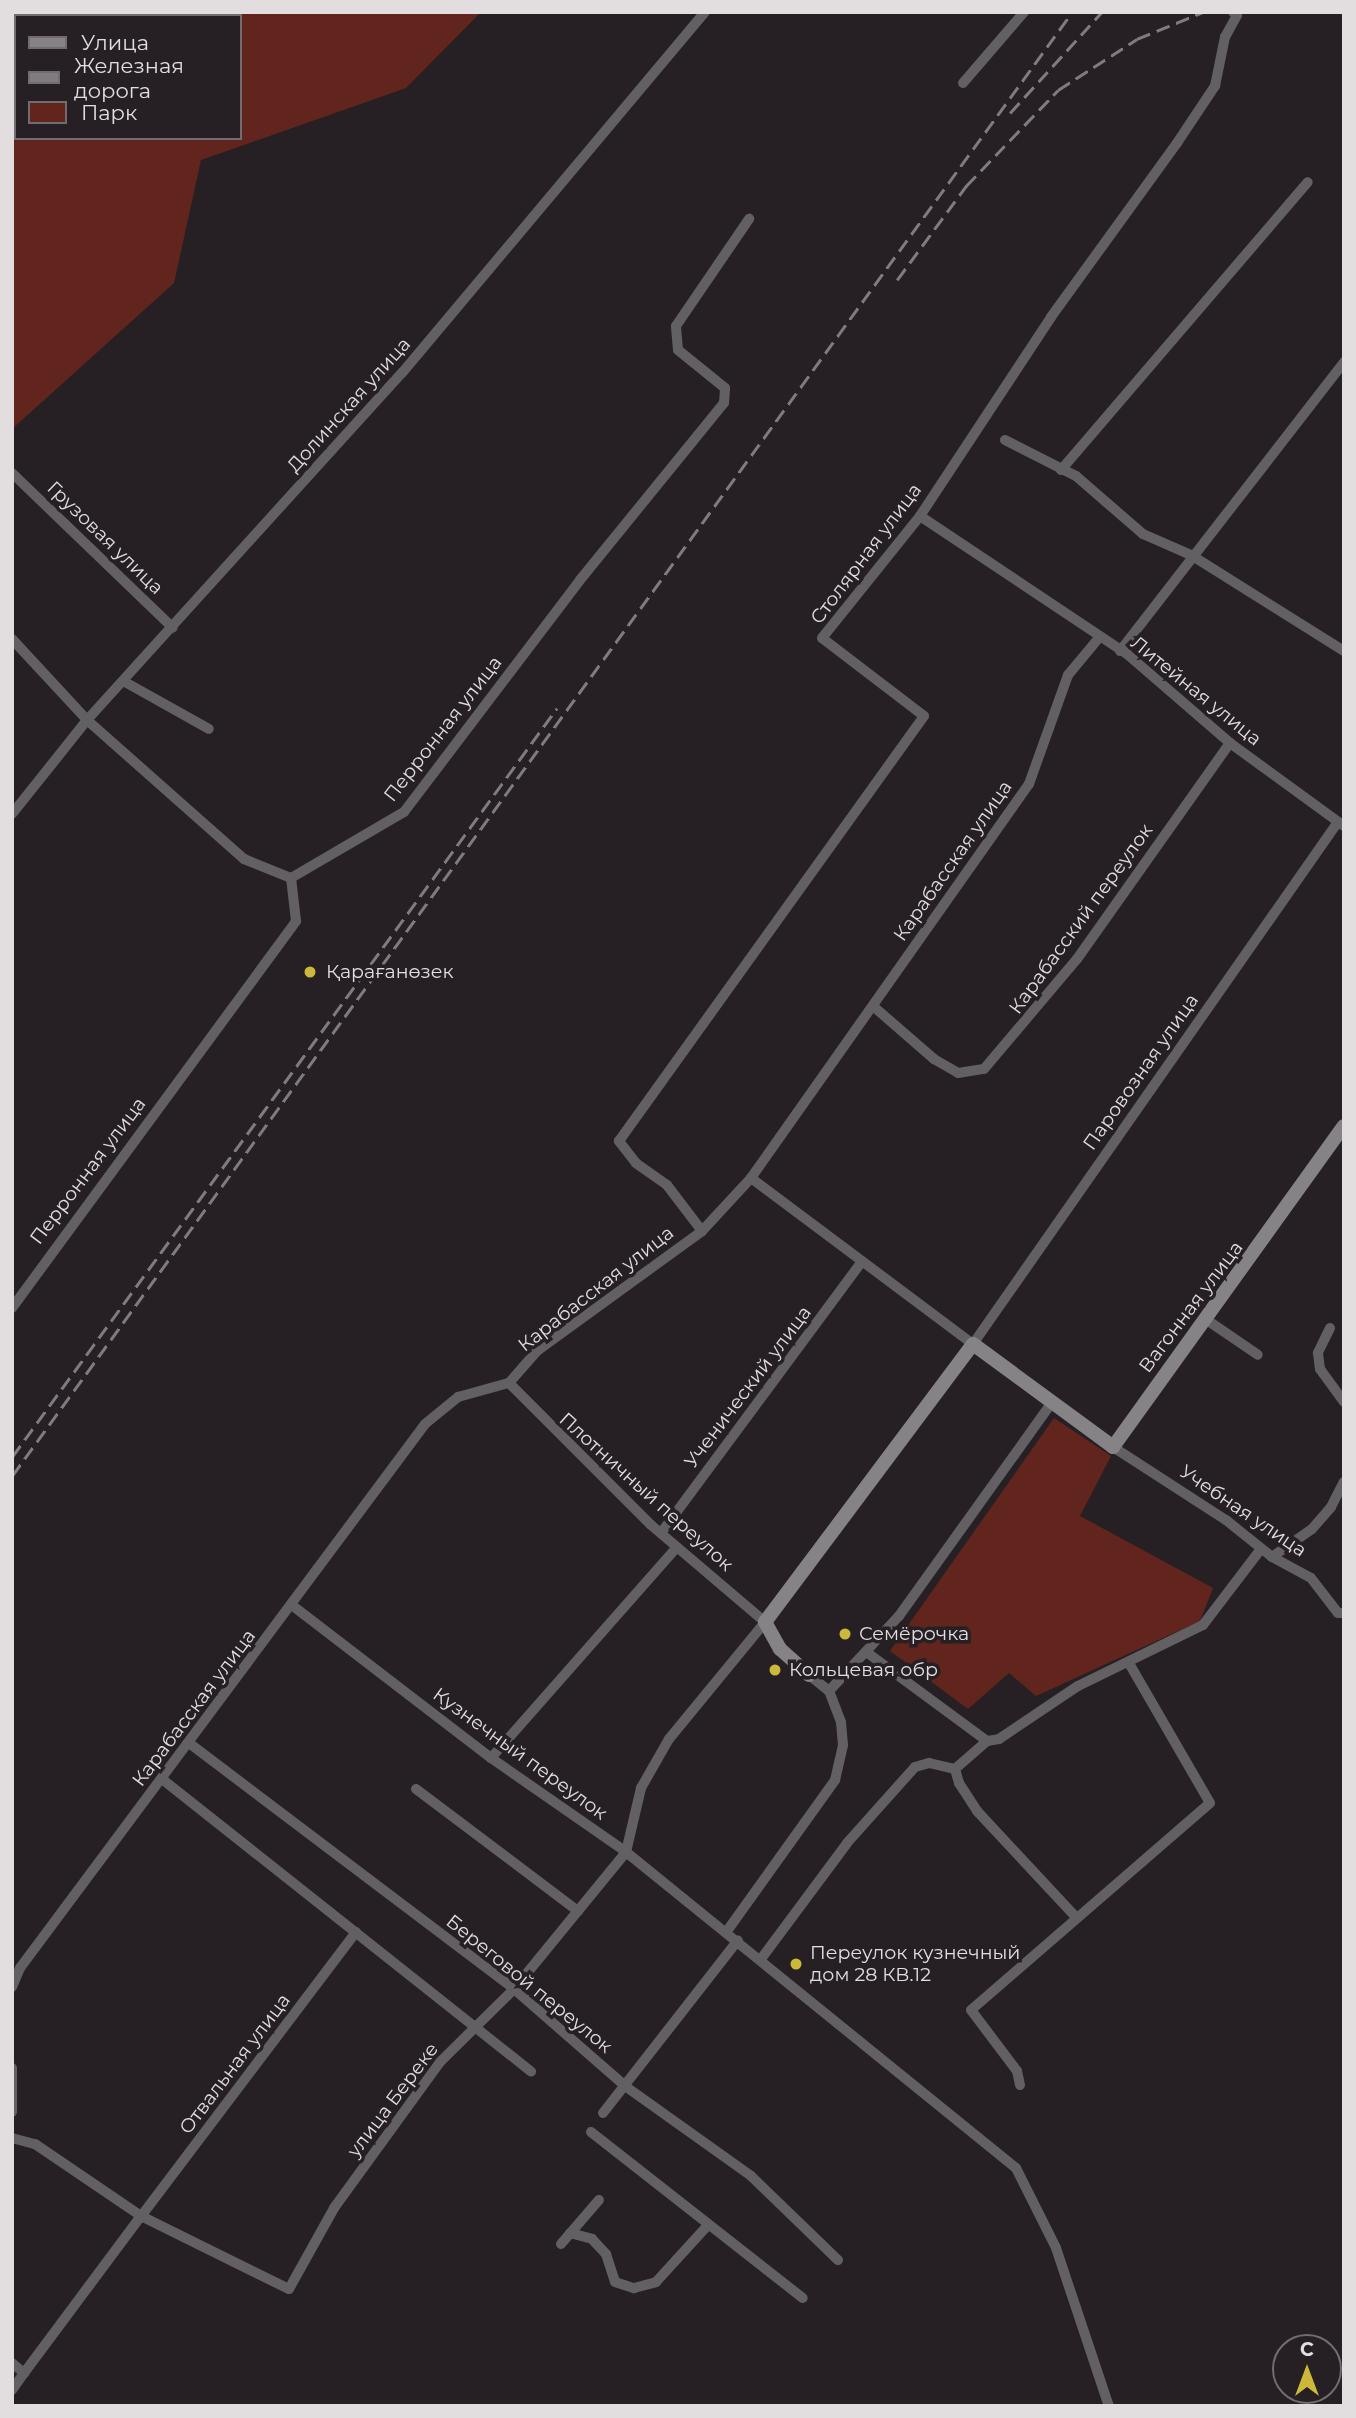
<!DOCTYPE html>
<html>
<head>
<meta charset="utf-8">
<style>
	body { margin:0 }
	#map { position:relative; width:1356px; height:2418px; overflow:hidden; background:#262024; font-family:Montserrat,sans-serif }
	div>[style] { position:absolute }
	.green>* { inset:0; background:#62251d }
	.street>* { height:10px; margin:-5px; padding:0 5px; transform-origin:5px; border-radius:5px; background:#626063 }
	.secondary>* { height:14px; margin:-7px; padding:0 7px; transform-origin:7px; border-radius:7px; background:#868387 }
	.rail>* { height:2.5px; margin-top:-1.25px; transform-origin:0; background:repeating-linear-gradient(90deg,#807b7e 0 14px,transparent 0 21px) }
	.dots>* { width:19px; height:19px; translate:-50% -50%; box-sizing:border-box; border:4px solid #262024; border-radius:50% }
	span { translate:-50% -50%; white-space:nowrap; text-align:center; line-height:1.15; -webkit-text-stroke:7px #262024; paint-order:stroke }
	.street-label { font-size:19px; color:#e2dee0 }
	.poi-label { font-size:19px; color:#e2dee0 }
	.left { translate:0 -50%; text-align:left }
	.frame { position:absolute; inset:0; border:14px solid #e2dee0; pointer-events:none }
	.legend { position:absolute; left:14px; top:14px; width:228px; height:126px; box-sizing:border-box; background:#262024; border:2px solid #716c6f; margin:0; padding:9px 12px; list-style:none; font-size:21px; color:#e2dee0 }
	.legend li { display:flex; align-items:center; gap:14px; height:35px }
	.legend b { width:35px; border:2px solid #716c6f }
	.north { position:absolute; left:1272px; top:2334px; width:70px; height:70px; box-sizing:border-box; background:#262024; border:2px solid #716c6f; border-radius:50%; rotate:0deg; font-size:19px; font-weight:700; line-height:28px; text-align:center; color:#e2dee0 }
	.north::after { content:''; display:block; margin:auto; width:24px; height:32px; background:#ccb939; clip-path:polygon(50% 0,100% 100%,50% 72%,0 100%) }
</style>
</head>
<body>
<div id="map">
	<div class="green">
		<div style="clip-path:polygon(evenodd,12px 12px,481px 12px,406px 88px,201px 160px,174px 283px,12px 429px,12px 12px,16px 16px,240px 16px,240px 138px,16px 138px,16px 16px)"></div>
		<div style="clip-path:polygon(1054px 1418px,1111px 1456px,1080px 1516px,1213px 1588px,1200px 1621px,1036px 1696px,1009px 1673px,968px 1709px,890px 1651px)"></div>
	</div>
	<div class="street">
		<div style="left:963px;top:83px;width:94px;rotate:-49.3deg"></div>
		<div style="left:1005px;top:440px;width:80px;rotate:26.9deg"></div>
		<div style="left:1076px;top:476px;width:89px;rotate:40.9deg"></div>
		<div style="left:1143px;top:534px;width:52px;rotate:23.6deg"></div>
		<div style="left:1191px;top:555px;width:181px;rotate:32.1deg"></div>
		<div style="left:1061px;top:470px;width:379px;rotate:-49.4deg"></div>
		<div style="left:12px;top:473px;width:223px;rotate:43.9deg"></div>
		<div style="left:920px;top:516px;width:249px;rotate:33.7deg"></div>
		<div style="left:1127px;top:654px;width:136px;rotate:40.8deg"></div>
		<div style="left:1230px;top:743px;width:141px;rotate:36.1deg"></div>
		<div style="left:12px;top:639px;width:110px;rotate:47.2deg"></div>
		<div style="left:87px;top:720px;width:210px;rotate:41.5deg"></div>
		<div style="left:244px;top:859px;width:51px;rotate:22deg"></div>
		<div style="left:1120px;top:651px;width:366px;rotate:-52.2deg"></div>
		<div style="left:125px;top:682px;width:96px;rotate:29.2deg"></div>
		<div style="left:12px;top:814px;width:120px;rotate:-51.4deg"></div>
		<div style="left:87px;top:720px;width:469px;rotate:-47.8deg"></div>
		<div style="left:402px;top:373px;width:471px;rotate:-50deg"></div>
		<div style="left:291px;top:878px;width:131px;rotate:-30.3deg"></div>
		<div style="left:404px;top:812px;width:291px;rotate:-52.8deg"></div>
		<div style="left:580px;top:580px;width:228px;rotate:-50.9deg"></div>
		<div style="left:724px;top:403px;width:15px;rotate:-86deg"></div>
		<div style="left:725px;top:388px;width:60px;rotate:-141deg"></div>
		<div style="left:678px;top:350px;width:24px;rotate:-95deg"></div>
		<div style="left:676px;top:326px;width:130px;rotate:-55.7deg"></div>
		<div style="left:873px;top:1006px;width:81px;rotate:41deg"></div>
		<div style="left:934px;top:1059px;width:28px;rotate:30deg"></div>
		<div style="left:958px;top:1073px;width:26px;rotate:-9deg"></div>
		<div style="left:984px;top:1069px;width:144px;rotate:-49.8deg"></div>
		<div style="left:1077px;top:959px;width:265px;rotate:-54.7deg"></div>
		<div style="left:751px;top:1178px;width:277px;rotate:36.8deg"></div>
		<div style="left:973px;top:1344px;width:637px;rotate:-55.04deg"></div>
		<div style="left:702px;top:1231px;width:58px;rotate:-127.3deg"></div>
		<div style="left:667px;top:1185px;width:38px;rotate:-145deg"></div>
		<div style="left:636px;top:1163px;width:28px;rotate:-128deg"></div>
		<div style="left:619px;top:1141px;width:523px;rotate:-54.33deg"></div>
		<div style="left:924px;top:716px;width:128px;rotate:-142.6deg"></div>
		<div style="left:822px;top:638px;width:156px;rotate:-51.2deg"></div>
		<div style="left:920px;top:516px;width:238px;rotate:-56.6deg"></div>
		<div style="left:1051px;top:317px;width:215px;rotate:-54.1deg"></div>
		<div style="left:1177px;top:143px;width:69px;rotate:-56.3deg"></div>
		<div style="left:1215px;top:86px;width:50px;rotate:-78.5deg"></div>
		<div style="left:1225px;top:37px;width:25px;rotate:-61deg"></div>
		<div style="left:1237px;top:15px;width:5px;rotate:-143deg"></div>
		<div style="left:12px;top:1308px;width:480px;rotate:-53.7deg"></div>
		<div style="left:296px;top:921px;width:43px;rotate:-96.6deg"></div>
		<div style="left:1204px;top:1318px;width:65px;rotate:34.4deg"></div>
		<div style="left:1330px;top:1328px;width:28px;rotate:116deg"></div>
		<div style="left:1318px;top:1353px;width:16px;rotate:83deg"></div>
		<div style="left:1320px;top:1369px;width:41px;rotate:54deg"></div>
		<div style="left:1113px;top:1447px;width:135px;rotate:32.9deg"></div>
		<div style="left:1226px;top:1520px;width:59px;rotate:38.8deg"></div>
		<div style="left:1272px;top:1557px;width:44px;rotate:28.3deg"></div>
		<div style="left:1311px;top:1578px;width:44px;rotate:52.4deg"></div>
		<div style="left:1338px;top:1613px;width:6px"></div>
		<div style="left:661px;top:1533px;width:338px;rotate:-53.5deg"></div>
		<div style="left:1272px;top:1557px;width:49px;rotate:-35deg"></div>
		<div style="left:1312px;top:1529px;width:29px;rotate:-49deg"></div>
		<div style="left:1331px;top:1507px;width:28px;rotate:-63deg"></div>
		<div style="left:293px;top:1606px;width:250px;rotate:37.5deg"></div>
		<div style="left:491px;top:1758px;width:165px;rotate:34.8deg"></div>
		<div style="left:626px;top:1852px;width:502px;rotate:39.02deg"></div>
		<div style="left:1016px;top:2168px;width:89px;rotate:63.4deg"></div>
		<div style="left:1056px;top:2248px;width:167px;rotate:71.5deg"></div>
		<div style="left:869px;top:1654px;width:147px;rotate:36.4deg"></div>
		<div style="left:829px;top:1691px;width:103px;rotate:-47deg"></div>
		<div style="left:899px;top:1616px;width:261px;rotate:-54.4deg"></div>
		<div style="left:987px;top:1741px;width:12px;rotate:-9deg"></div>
		<div style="left:999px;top:1739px;width:95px;rotate:-33.9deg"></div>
		<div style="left:1078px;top:1686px;width:139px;rotate:-26deg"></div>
		<div style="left:1203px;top:1625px;width:96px;rotate:-52.7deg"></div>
		<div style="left:987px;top:1741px;width:43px;rotate:138.8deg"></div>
		<div style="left:955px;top:1769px;width:15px;rotate:74deg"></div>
		<div style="left:959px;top:1783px;width:33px;rotate:57deg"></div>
		<div style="left:977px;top:1811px;width:144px;rotate:47deg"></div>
		<div style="left:189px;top:1743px;width:408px;rotate:37.1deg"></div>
		<div style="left:514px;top:1989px;width:147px;rotate:41.1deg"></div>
		<div style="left:625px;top:2086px;width:155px;rotate:35.5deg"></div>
		<div style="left:751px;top:2176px;width:121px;rotate:44deg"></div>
		<div style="left:491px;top:1758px;width:281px;rotate:-48.6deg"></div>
		<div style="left:162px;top:1779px;width:471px;rotate:38.4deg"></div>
		<div style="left:416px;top:1789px;width:203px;rotate:37deg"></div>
		<div style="left:727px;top:1931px;width:186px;rotate:-54.4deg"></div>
		<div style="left:835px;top:1780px;width:36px;rotate:-77deg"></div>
		<div style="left:843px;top:1745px;width:23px;rotate:-95deg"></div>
		<div style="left:841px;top:1722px;width:33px;rotate:-111deg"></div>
		<div style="left:829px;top:1691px;width:26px;rotate:-141deg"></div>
		<div style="left:356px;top:1932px;width:356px;rotate:127.1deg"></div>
		<div style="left:141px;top:2216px;width:165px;rotate:26.3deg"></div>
		<div style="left:289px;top:2289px;width:93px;rotate:-60.9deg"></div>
		<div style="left:334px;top:2208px;width:180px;rotate:-54deg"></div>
		<div style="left:440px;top:2062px;width:104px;rotate:-44.6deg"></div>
		<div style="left:514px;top:1989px;width:177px;rotate:-50.7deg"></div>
		<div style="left:626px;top:1852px;width:66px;rotate:-76.8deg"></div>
		<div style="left:641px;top:1788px;width:56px;rotate:-60.3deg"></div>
		<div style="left:669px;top:1739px;width:151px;rotate:-50.6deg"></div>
		<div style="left:765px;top:1622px;width:150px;rotate:-139.6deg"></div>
		<div style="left:651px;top:1525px;width:201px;rotate:-135deg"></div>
		<div style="left:761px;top:1959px;width:144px;rotate:-53.4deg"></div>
		<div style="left:847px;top:1843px;width:102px;rotate:-48.2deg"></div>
		<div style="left:915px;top:1767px;width:15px;rotate:-16deg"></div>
		<div style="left:929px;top:1763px;width:27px;rotate:13deg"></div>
		<div style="left:12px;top:1987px;width:21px;rotate:-67deg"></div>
		<div style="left:20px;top:1968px;width:678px;rotate:-53.33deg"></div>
		<div style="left:425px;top:1424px;width:43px;rotate:-39.3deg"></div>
		<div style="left:458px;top:1397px;width:53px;rotate:-15.4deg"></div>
		<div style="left:509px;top:1383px;width:43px;rotate:-48.8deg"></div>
		<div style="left:537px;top:1351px;width:204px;rotate:-36deg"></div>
		<div style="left:702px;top:1231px;width:72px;rotate:-47.2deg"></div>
		<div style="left:751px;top:1178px;width:482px;rotate:-54.8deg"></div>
		<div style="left:1029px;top:784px;width:116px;rotate:-70.3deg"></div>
		<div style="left:1068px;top:675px;width:47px;rotate:-50.2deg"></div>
		<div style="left:12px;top:2068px;width:44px;rotate:90deg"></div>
		<div style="left:1020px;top:2085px;width:14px;rotate:-102deg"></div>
		<div style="left:1017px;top:2071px;width:76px;rotate:-127deg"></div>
		<div style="left:971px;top:2010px;width:316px;rotate:-40.9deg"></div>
		<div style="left:1210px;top:1803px;width:162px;rotate:-120.1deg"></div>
		<div style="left:603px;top:2113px;width:219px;rotate:-52deg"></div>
		<div style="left:591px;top:2132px;width:269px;rotate:38.1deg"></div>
		<div style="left:12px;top:2138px;width:24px;rotate:15deg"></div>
		<div style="left:35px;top:2144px;width:128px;rotate:34.2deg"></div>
		<div style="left:141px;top:2216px;width:196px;rotate:126.7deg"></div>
		<div style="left:570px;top:2233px;width:23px;rotate:15deg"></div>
		<div style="left:592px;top:2239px;width:21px;rotate:47deg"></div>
		<div style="left:606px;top:2254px;width:29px;rotate:72deg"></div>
		<div style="left:615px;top:2282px;width:20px;rotate:18deg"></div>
		<div style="left:634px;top:2288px;width:23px;rotate:-15deg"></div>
		<div style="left:656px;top:2282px;width:77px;rotate:-47.6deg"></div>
		<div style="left:561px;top:2244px;width:58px;rotate:-49.2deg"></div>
		<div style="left:12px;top:2363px;width:16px;rotate:40deg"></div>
		<div style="left:24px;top:2373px;width:21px;rotate:125deg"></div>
	</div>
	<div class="secondary">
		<div style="left:809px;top:1675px;width:39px;rotate:-138deg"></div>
		<div style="left:780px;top:1649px;width:31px;rotate:-119deg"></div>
		<div style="left:765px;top:1622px;width:347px;rotate:-53.2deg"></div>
		<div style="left:973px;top:1344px;width:174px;rotate:36.3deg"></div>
		<div style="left:1113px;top:1447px;width:395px;rotate:-54.3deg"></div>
	</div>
	<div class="rail">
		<div style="left:1010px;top:113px;width:137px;rotate:-47.7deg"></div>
		<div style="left:897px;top:280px;width:117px;rotate:-53.7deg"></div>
		<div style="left:966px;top:186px;width:133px;rotate:-46.2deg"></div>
		<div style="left:1058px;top:90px;width:94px;rotate:-32.8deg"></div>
		<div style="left:1137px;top:39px;width:71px;rotate:-22.2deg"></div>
		<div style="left:12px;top:1457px;width:926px;rotate:-53.96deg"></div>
		<div style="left:12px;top:1476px;width:1807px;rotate:-54.09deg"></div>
	</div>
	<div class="dots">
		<div style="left:310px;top:972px;background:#ccb939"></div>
		<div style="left:845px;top:1634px;background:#ccb939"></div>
		<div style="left:775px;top:1670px;background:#ccb939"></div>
		<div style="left:796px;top:1964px;background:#ccb939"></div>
	</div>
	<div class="street-label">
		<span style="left:349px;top:405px;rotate:-48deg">Долинская улица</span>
		<span style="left:105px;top:538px;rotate:44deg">Грузовая улица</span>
		<span style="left:866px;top:554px;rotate:-53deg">Столярная улица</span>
		<span style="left:1196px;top:691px;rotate:39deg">Литейная улица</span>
		<span style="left:443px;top:729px;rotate:-52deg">Перронная улица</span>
		<span style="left:953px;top:861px;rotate:-55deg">Карабасская улица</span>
		<span style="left:1081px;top:919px;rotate:-54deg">Карабасский переулок</span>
		<span style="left:1141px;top:1072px;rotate:-55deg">Паровозная улица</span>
		<span style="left:88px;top:1171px;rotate:-53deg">Перронная улица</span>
		<span style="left:596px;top:1289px;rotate:-38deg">Карабасская улица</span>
		<span style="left:1191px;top:1307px;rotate:-53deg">Вагонная улица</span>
		<span style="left:748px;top:1387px;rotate:-53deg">Ученический улица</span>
		<span style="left:646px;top:1492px;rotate:42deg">Плотничный переулок</span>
		<span style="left:1243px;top:1511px;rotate:34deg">Учебная улица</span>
		<span style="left:194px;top:1708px;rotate:-53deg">Карабасская улица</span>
		<span style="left:520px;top:1754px;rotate:36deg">Кузнечный переулок</span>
		<span style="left:529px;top:1984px;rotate:39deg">Береговой переулок</span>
		<span style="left:235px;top:2064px;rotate:-53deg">Отвальная улица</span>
		<span style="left:393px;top:2100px;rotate:-53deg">улица Береке</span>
	</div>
	<div class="poi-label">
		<span class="left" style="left:326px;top:972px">Қарағанөзек</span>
		<span class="left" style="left:859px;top:1634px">Семёрочка</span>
		<span class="left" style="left:789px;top:1670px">Кольцевая обр</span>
		<span class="left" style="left:810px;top:1964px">Переулок кузнечный<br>дом 28 КВ.12</span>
	</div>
	<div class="frame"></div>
	<ul class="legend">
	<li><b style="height:9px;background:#868387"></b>Улица</li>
	<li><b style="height:9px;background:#807b7e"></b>Железная дорога</li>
	<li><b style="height:19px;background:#62251d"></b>Парк</li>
	</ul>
	<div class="north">С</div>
</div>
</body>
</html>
